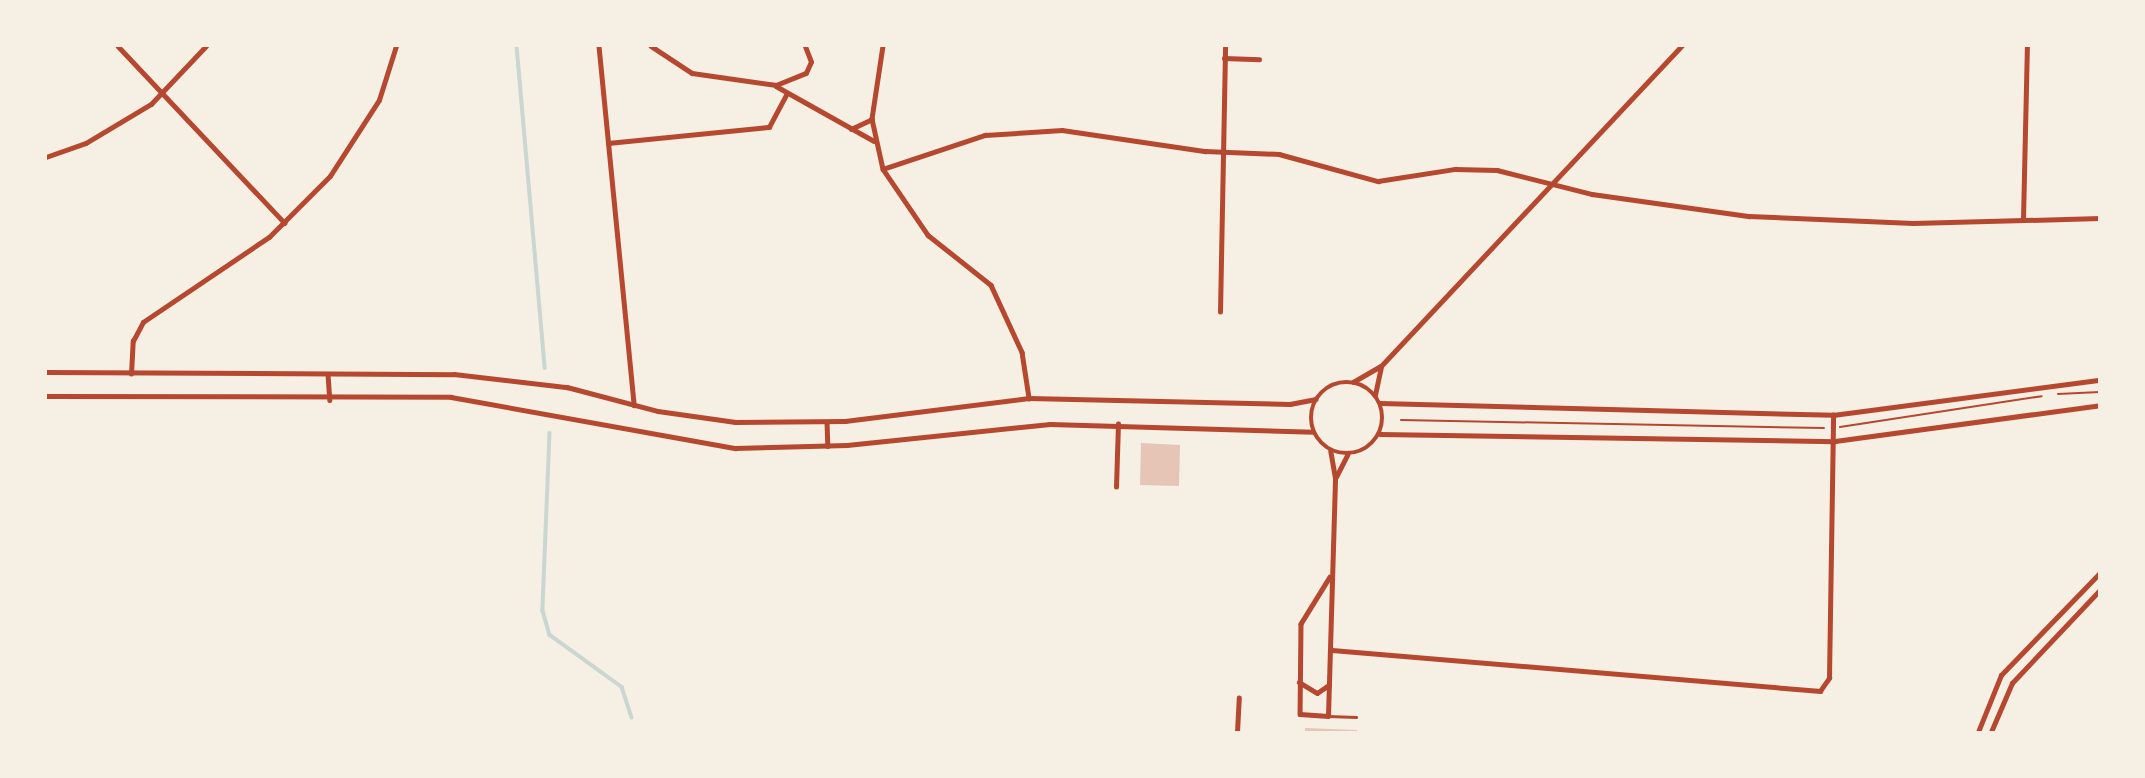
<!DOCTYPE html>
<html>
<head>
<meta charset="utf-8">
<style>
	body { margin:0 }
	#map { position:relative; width:2145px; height:778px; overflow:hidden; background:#f6efe4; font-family:Mulish,sans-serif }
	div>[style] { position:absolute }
	.stream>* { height:3.5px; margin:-1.75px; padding:0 1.75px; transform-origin:1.75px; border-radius:1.75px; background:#c9d6d2 }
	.building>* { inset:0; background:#e6c5b7 }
	.path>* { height:2px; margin:-1px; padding:0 1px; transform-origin:1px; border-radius:1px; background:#b5482f }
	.service>* { height:2.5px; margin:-1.25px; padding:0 1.25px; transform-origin:1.25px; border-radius:1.25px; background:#b5482f }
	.minor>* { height:4.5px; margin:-2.25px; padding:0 2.25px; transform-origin:2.25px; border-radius:2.25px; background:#b5482f }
	.minor>.ring { margin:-2.25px; padding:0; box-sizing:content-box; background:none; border:4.5px solid #b5482f; border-radius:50% }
	span { translate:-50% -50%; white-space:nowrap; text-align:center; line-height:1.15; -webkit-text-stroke:5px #f6efe4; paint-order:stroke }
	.frame { position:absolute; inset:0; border:47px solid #f6efe4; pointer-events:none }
</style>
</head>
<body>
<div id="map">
	<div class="stream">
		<div style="left:517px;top:46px;width:323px;rotate:85deg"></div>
		<div style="left:550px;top:433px;width:178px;rotate:92.3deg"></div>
		<div style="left:543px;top:611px;width:25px;rotate:74deg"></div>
		<div style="left:550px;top:635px;width:89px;rotate:35.8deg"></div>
		<div style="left:622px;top:687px;width:32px;rotate:72deg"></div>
	</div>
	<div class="building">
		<div style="clip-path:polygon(1141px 443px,1180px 445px,1179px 486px,1140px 485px)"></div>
		<div style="clip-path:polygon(1305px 728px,1357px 730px,1357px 732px,1305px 732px)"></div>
	</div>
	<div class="path">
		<div style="left:2058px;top:394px;width:42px;rotate:-2.7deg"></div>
		<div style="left:1401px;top:420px;width:423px;rotate:1.1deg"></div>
		<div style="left:1840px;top:427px;width:204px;rotate:-8.7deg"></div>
	</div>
	<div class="service">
		<div style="left:1328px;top:716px;width:28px;rotate:2deg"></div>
	</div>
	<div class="minor">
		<div style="left:118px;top:46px;width:243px;rotate:46.7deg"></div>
		<div style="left:599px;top:46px;width:361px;rotate:84.4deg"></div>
		<div style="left:651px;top:46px;width:49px;rotate:33.4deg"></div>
		<div style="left:692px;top:73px;width:85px;rotate:8.1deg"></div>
		<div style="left:776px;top:85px;width:32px;rotate:-22deg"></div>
		<div style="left:806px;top:73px;width:12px;rotate:-66deg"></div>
		<div style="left:811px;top:62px;width:17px;rotate:-111deg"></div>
		<div style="left:883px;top:46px;width:74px;rotate:98.6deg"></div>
		<div style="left:872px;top:119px;width:51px;rotate:77.6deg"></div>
		<div style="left:883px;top:169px;width:80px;rotate:55.7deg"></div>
		<div style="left:928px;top:235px;width:80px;rotate:38.4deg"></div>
		<div style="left:991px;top:285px;width:74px;rotate:65.2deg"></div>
		<div style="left:1022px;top:352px;width:47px;rotate:81.3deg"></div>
		<div style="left:1224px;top:58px;width:35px;rotate:2deg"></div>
		<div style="left:776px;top:86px;width:112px;rotate:29.3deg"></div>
		<div style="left:851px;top:129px;width:23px;rotate:-25deg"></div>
		<div style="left:608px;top:143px;width:162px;rotate:-5.7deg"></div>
		<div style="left:769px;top:127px;width:36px;rotate:-62deg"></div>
		<div style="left:46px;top:157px;width:42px;rotate:-19.3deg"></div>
		<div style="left:86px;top:143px;width:76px;rotate:-31deg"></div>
		<div style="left:151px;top:104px;width:80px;rotate:-46.5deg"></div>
		<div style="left:883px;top:169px;width:108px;rotate:-18.4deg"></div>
		<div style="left:985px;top:135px;width:77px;rotate:-3.7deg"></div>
		<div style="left:1062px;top:130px;width:145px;rotate:8.4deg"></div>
		<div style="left:1205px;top:151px;width:74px;rotate:2.3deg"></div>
		<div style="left:1279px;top:154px;width:103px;rotate:15.3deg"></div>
		<div style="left:1378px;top:181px;width:78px;rotate:-8.9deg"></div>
		<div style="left:1455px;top:169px;width:42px;rotate:1.4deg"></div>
		<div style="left:1497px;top:170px;width:98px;rotate:14.2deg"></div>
		<div style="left:1592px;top:194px;width:159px;rotate:8deg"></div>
		<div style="left:1749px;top:216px;width:164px;rotate:2.4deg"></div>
		<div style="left:1913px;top:223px;width:187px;rotate:-1.5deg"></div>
		<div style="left:2023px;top:219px;width:173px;rotate:-88.7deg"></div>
		<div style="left:1220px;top:312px;width:266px;rotate:-88.9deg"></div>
		<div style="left:46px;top:372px;width:408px;rotate:0.3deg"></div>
		<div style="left:454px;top:374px;width:114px;rotate:6.6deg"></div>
		<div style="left:567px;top:387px;width:94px;rotate:14.8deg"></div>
		<div style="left:658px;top:411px;width:78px;rotate:8.1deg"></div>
		<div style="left:735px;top:422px;width:110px;rotate:-0.5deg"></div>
		<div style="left:845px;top:421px;width:185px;rotate:-7.1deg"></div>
		<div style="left:1029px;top:398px;width:261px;rotate:1.3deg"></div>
		<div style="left:1290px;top:404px;width:26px;rotate:-11deg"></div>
		<div style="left:131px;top:374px;width:33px;rotate:-87deg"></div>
		<div style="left:133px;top:341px;width:21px;rotate:-62deg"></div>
		<div style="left:143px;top:322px;width:152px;rotate:-34deg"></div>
		<div style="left:269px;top:237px;width:86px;rotate:-45deg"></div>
		<div style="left:330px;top:176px;width:90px;rotate:-57.2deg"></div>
		<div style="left:379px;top:100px;width:57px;rotate:-72.5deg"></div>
		<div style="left:328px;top:374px;width:26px;rotate:86deg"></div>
		<div class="ring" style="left:1311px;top:382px;width:67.5px;height:67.5px"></div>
		<div style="left:1353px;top:382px;width:32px;rotate:-30deg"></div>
		<div style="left:1381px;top:366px;width:439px;rotate:-46.8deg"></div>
		<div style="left:1375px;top:395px;width:29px;rotate:-78deg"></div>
		<div style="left:46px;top:396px;width:405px;rotate:0.1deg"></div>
		<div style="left:451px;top:397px;width:289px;rotate:10.2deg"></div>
		<div style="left:735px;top:448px;width:112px;rotate:-1.5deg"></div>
		<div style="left:847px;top:445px;width:204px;rotate:-5.9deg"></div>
		<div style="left:1050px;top:424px;width:263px;rotate:1.7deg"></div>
		<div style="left:1380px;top:403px;width:453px;rotate:1.5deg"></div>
		<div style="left:1833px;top:415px;width:269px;rotate:-7.5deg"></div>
		<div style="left:827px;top:422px;width:24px;rotate:88deg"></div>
		<div style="left:1380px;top:434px;width:455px;rotate:0.9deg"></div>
		<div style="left:1835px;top:441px;width:267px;rotate:-7.7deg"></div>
		<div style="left:1336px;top:477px;width:25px;rotate:-63deg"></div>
		<div style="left:1116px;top:487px;width:63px;rotate:-88.2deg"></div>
		<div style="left:1330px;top:577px;width:55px;rotate:121.7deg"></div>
		<div style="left:1301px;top:624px;width:90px;rotate:90.6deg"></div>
		<div style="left:1300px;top:714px;width:28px;rotate:4deg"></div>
		<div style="left:1328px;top:716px;width:238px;rotate:-88.3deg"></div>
		<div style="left:1335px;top:478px;width:27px;rotate:-100deg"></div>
		<div style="left:1332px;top:650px;width:490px;rotate:4.8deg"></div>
		<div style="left:1820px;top:691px;width:16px;rotate:-55deg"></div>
		<div style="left:1829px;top:678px;width:263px;rotate:-89.1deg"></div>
		<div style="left:1299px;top:682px;width:21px;rotate:31deg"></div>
		<div style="left:1317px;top:693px;width:14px;rotate:-34deg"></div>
		<div style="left:1237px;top:732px;width:34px;rotate:-87deg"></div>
		<div style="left:1978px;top:732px;width:61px;rotate:-68deg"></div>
		<div style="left:2001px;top:675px;width:142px;rotate:-45.9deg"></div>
		<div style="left:1991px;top:732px;width:53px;rotate:-66.8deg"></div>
		<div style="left:2012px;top:683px;width:128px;rotate:-46.6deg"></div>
	</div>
	<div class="frame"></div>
</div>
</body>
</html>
